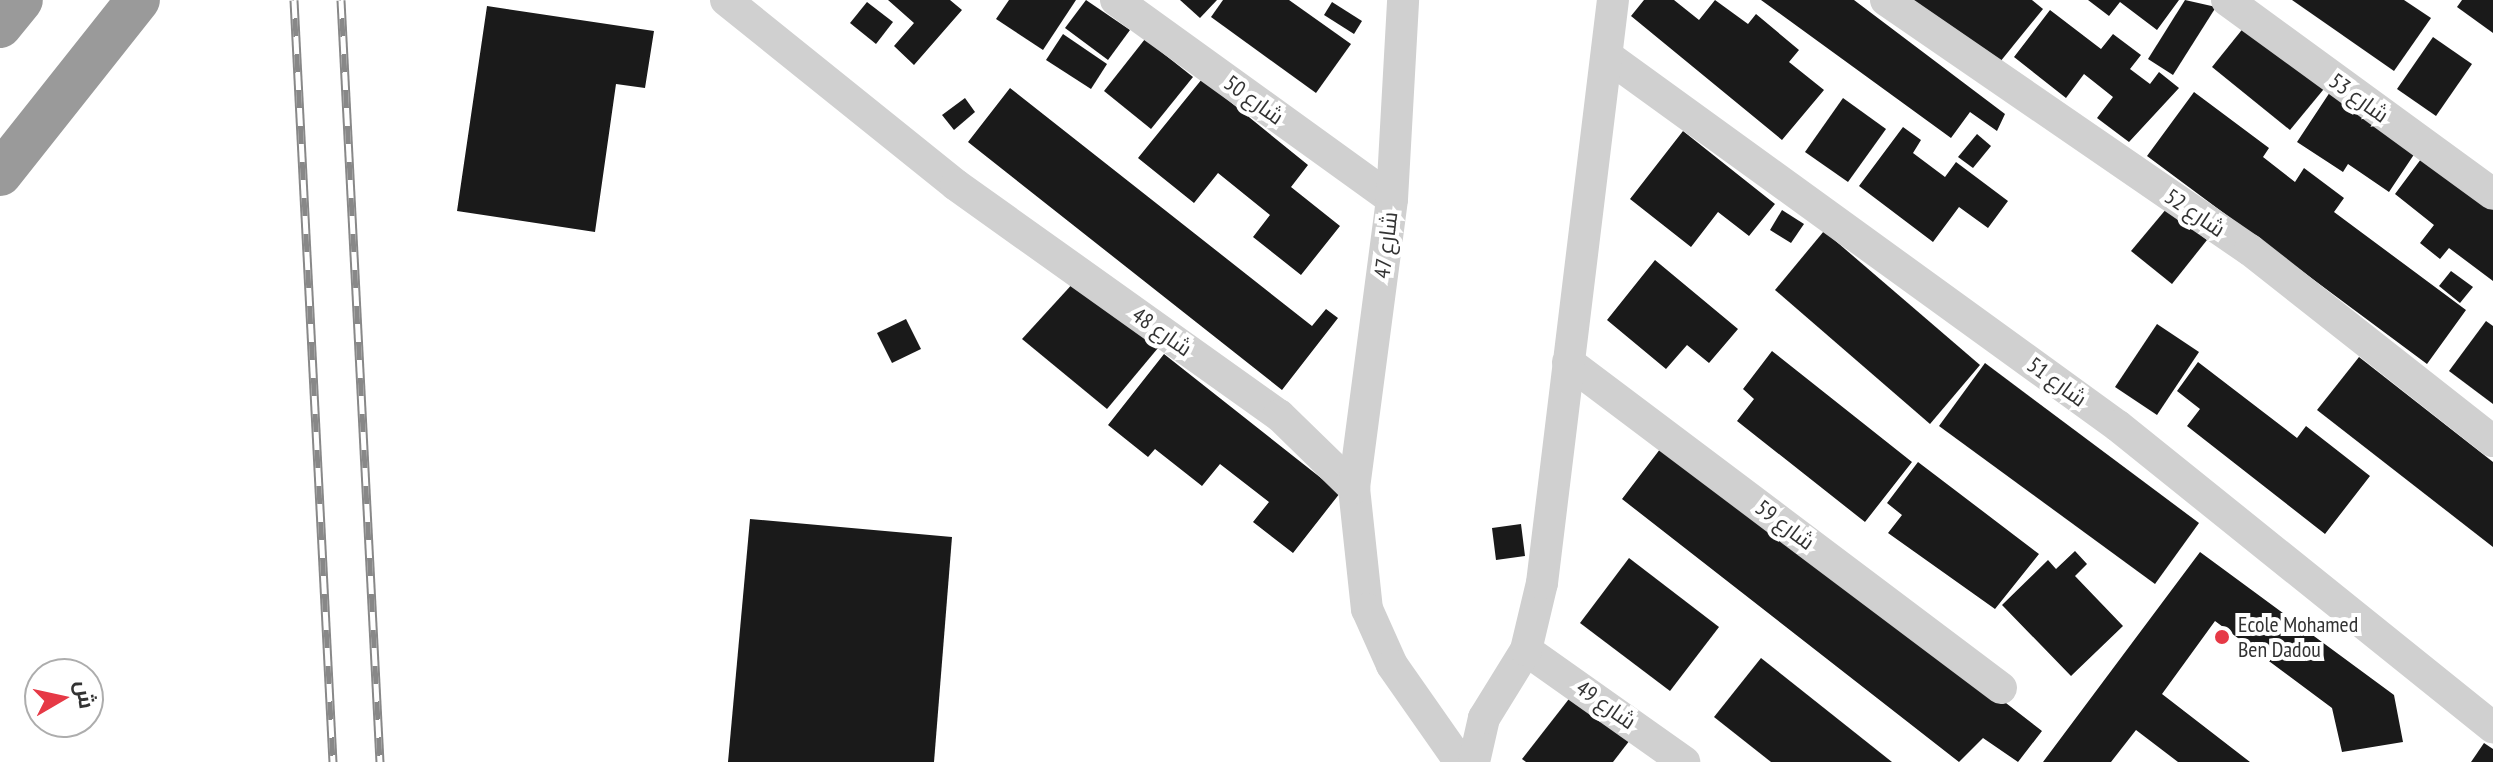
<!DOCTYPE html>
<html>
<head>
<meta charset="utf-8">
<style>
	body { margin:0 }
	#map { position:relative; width:2493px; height:762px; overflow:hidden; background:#fff; font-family:"PT Sans Narrow",Cairo,sans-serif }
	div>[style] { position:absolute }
	.building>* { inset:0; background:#1a1a1a }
	.street>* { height:32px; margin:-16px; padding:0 16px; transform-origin:16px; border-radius:16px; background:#d0d0d0 }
	.highway>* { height:44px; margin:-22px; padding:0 22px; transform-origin:22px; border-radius:22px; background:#9a9a9a }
	.rail>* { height:9px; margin-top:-4.5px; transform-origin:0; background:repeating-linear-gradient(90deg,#fff 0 18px,#888 0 36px); box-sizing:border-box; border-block:2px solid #888 }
	.dots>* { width:22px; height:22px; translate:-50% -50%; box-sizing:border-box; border:4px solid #fff; border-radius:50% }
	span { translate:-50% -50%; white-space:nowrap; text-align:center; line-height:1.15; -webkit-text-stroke:8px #fff; paint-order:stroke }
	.street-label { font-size:22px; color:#333 }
	.poi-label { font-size:22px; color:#333 }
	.left { translate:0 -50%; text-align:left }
	.north { position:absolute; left:24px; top:658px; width:80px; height:80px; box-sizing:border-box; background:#fff; border:2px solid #adadad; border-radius:50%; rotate:81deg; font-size:22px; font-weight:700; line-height:32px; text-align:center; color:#333 }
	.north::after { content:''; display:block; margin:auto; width:28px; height:36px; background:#e63946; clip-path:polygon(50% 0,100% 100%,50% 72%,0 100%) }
</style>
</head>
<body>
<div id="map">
	<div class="building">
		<div style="clip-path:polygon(888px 0,950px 0,962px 10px,914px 65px,894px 46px,914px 23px)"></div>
		<div style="clip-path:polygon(1009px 0,1076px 0,1043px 50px,996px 19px)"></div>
		<div style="clip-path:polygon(1086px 0,1130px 30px,1108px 60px,1065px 28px)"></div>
		<div style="clip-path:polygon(1180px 0,1217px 0,1200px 18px)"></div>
		<div style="clip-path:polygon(1223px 0,1289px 0,1351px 44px,1316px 93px,1211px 17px)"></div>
		<div style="clip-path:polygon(1644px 0,1674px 0,1699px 20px,1715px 0,1748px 24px,1756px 14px,1799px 50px,1789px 62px,1824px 90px,1782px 140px,1631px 16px)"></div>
		<div style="clip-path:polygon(1761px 0,1854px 0,2005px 114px,1997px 131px,1970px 112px,1951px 138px)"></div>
		<div style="clip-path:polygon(1902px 0,2032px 0,2043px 9px,1991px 73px)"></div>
		<div style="clip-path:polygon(2088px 0,2179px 0,2157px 30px,2120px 2px,2109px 16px)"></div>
		<div style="clip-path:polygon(2185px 0,2216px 7px,2173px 75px,2148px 59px)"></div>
		<div style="clip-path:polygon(2292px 0,2404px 0,2431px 18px,2394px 71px)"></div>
		<div style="clip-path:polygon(2462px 0,2493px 0,2493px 33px,2457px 7px)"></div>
		<div style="clip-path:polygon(867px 2px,893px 22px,876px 44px,850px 23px)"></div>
		<div style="clip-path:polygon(1332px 2px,1362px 21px,1354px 34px,1324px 15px)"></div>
		<div style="clip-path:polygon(487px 6px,654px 31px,645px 88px,616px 84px,595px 232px,457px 211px)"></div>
		<div style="clip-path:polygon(2050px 10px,2101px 49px,2113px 34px,2141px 55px,2130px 69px,2150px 84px,2159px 72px,2179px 88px,2129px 142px,2097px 118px,2113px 97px,2084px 74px,2066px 98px,2014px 57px)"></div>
		<div style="clip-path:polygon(2249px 21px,2328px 84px,2290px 130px,2212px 67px)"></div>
		<div style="clip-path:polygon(1063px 34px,1107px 64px,1091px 89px,1046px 60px)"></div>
		<div style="clip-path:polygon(2433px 37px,2472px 64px,2436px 116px,2397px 89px)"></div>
		<div style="clip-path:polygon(1145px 39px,1193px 77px,1151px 129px,1104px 91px)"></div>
		<div style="clip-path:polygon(1202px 79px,1308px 165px,1291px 187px,1340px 226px,1301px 275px,1253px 237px,1270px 215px,1218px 173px,1194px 203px,1138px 158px)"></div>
		<div style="clip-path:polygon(1010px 88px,1312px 326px,1326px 309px,1338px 318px,1282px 390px,968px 142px)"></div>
		<div style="clip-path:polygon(2332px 89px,2419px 147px,2389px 192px,2348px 164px,2343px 172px,2297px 142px)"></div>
		<div style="clip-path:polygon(2194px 92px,2269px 148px,2263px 157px,2295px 182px,2304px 168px,2344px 198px,2334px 212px,2466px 310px,2427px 364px,2147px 156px)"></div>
		<div style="clip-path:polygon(965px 98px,975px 112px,954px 130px,942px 115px)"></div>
		<div style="clip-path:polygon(1843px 98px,1886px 129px,1848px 182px,1805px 152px)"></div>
		<div style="clip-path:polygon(1903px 127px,1921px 140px,1913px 153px,1945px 177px,1956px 162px,2008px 201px,1988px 228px,1959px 207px,1933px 242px,1859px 186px)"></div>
		<div style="clip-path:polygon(1683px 131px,1775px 204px,1749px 236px,1718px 212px,1691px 247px,1630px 199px)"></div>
		<div style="clip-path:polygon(1977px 134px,1991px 146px,1973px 168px,1958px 157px)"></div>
		<div style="clip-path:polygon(2424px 155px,2493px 206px,2493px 281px,2449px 248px,2440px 259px,2420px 243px,2434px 225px,2395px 194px)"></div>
		<div style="clip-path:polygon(2167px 208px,2207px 240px,2172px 284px,2131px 251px)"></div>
		<div style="clip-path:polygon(1782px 210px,1804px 224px,1791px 243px,1770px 230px)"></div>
		<div style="clip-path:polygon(1824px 231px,1980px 365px,1930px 424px,1775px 290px)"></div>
		<div style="clip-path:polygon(1655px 260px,1738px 329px,1709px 363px,1687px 345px,1666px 369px,1607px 320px)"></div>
		<div style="clip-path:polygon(2451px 271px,2473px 287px,2460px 303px,2439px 286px)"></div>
		<div style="clip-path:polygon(1076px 280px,1158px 348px,1107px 409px,1022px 339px)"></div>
		<div style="clip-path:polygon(906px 319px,921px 349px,892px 363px,877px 333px)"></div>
		<div style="clip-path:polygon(2486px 321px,2493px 326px,2493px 404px,2449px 371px)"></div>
		<div style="clip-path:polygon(2157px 324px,2199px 352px,2157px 415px,2115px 387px)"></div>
		<div style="clip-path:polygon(1772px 351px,1912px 462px,1865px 522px,1737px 421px,1754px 399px,1743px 389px)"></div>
		<div style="clip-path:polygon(1164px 354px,1340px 493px,1293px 553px,1253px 522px,1269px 502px,1220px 464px,1202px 486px,1155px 449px,1148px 457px,1108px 425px)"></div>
		<div style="clip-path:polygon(2359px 357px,2493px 462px,2493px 547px,2317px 410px)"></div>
		<div style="clip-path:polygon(2198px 362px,2297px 438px,2306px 426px,2370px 476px,2325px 534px,2187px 426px,2200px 409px,2177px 391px)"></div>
		<div style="clip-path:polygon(1985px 363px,2199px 523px,2155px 584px,1939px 426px)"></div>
		<div style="clip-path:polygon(1667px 440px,2042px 731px,2018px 762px,1983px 738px,1959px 762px,1622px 499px)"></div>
		<div style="clip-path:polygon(1918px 462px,2039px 554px,1995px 609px,1888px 533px,1902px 515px,1887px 503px)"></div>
		<div style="clip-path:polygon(750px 519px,952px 537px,934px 762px,728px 762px)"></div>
		<div style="clip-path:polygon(1521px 524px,1525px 556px,1496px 560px,1492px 528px)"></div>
		<div style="clip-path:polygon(2075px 551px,2087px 564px,2075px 576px,2123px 626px,2071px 676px,2002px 605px,2048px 560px,2056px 569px)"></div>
		<div style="clip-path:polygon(2200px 552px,2394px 695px,2403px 742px,2342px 752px,2332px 708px,2215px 621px,2162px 694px,2250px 762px,2178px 762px,2136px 730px,2111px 762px,2043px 762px)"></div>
		<div style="clip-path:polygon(1629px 558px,1719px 627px,1670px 691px,1580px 623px)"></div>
		<div style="clip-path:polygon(1761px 658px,1892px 762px,1771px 762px,1714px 717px)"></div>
		<div style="clip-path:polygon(1572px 695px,1630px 740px,1613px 762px,1526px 762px,1522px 759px)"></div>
		<div style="clip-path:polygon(2484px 743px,2493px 749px,2493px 762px,2471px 762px)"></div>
	</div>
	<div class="street">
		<div style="left:726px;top:0;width:295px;rotate:38.8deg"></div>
		<div style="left:956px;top:185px;width:397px;rotate:35.5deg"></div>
		<div style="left:1279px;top:415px;width:105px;rotate:44.2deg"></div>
		<div style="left:1354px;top:488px;width:122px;rotate:83.9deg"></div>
		<div style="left:1367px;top:609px;width:61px;rotate:65.9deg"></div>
		<div style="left:1392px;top:665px;width:118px;rotate:55deg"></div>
		<div style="left:1116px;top:0;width:340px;rotate:35.8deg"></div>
		<div style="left:1886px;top:0;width:442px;rotate:34.5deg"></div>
		<div style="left:2250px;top:250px;width:309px;rotate:38.2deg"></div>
		<div style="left:2227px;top:0;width:329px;rotate:36.1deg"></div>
		<div style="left:1607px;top:56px;width:631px;rotate:35.91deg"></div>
		<div style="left:2118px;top:426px;width:481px;rotate:38.8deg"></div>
		<div style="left:1568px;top:362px;width:542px;rotate:36.98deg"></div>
		<div style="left:1354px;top:488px;width:291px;rotate:-82.5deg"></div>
		<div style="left:1392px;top:199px;width:199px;rotate:-86.8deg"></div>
		<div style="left:1526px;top:650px;width:194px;rotate:35.3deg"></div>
		<div style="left:1474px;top:762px;width:45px;rotate:-77.2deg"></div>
		<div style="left:1484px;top:718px;width:80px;rotate:-58.3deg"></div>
		<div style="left:1526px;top:650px;width:69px;rotate:-76.6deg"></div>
		<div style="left:1542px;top:583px;width:587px;rotate:-83.06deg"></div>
	</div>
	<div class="highway">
		<div style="left:0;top:26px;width:33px;rotate:-51deg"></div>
		<div style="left:0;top:174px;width:222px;rotate:-51.6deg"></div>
	</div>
	<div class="rail">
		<div style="left:294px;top:0;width:763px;rotate:87.07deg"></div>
		<div style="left:341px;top:0;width:763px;rotate:87.07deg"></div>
	</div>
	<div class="dots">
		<div style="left:2222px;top:637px;background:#e63946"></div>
	</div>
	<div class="street-label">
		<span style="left:2359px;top:98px;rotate:36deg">شارع 53</span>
		<span style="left:1254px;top:100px;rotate:36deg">شارع 50</span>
		<span style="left:2195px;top:213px;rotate:34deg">شارع 52</span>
		<span style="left:1386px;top:245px;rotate:-83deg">شارع 47</span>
		<span style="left:1162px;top:332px;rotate:35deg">شارع 48</span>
		<span style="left:2057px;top:382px;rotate:36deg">شارع 51</span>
		<span style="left:1785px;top:525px;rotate:37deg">شارع 59</span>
		<span style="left:1606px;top:705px;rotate:35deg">شارع 49</span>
	</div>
	<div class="poi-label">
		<span class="left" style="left:2238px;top:637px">Ecole Mohamed<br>Ben Dadou</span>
	</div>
	<div class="north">ش</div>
</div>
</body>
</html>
